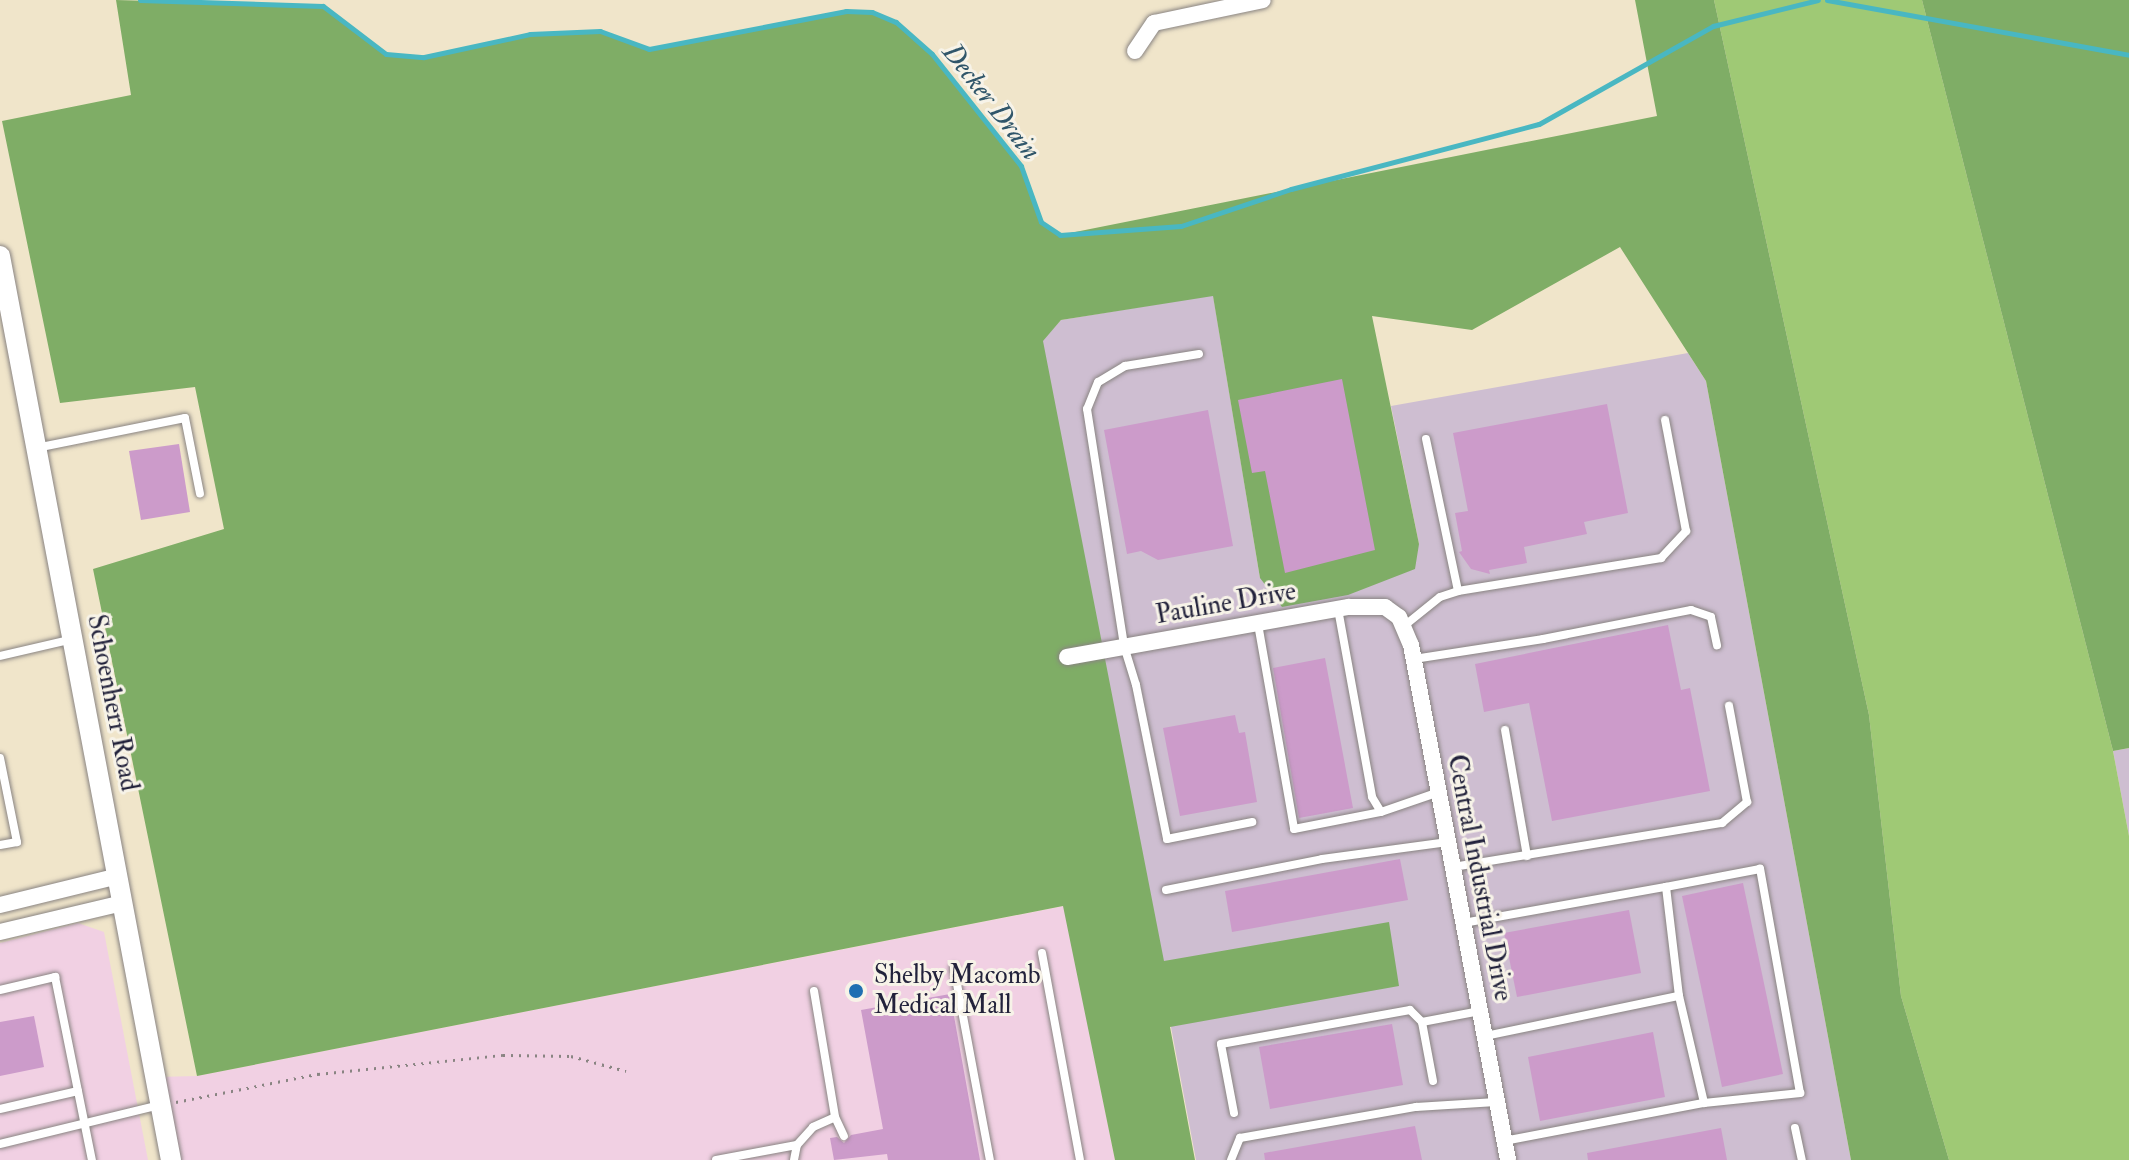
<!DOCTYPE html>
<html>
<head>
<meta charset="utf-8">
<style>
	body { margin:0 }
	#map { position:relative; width:2129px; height:1160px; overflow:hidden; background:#f0e5ca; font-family:"IM FELL Double Pica",serif }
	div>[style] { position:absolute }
	.built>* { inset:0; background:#f1d0e3 }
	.industrial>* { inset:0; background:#cebed1 }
	.green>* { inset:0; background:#9fc975 }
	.forest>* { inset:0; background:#7fad66 }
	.stream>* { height:5px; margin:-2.5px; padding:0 2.5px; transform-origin:2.5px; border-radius:2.5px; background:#49b7c2 }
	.building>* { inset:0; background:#cc9bca }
	.path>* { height:3px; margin-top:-1.5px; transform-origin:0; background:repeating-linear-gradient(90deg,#898482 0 2px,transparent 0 8px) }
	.roads { filter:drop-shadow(0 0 2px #898482) drop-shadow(0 0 2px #898482) }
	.service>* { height:8px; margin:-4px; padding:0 4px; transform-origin:4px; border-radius:4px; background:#fff }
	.minor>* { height:16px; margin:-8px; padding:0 8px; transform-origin:8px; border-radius:8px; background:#fff }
	.tertiary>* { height:20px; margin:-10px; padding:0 10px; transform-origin:10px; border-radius:10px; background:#fff }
	.dots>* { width:22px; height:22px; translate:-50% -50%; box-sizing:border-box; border:4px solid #f7f3e8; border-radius:50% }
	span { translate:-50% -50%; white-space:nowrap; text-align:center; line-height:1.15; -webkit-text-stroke:6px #f7f3e8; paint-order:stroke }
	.street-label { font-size:26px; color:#22223b }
	.poi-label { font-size:26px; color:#22223b }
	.left { translate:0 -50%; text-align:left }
	.water-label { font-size:28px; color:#30566a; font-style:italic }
</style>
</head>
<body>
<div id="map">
	<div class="built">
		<div style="clip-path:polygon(1064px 906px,1115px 1160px,173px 1160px,156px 1077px,197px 1076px)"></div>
		<div style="clip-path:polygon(78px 923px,104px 932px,148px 1160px,0 1160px,0 943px)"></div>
	</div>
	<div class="industrial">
		<div style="clip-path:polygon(1213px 295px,1260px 578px,1419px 544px,1391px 406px,1688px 353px,1706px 381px,1851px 1160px,1196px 1160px,1042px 341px,1061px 320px)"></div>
		<div style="clip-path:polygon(2129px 748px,2129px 836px,2113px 751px)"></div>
	</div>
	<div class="green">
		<div style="clip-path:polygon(1714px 0,1922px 0,2113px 751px,2129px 836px,2129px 1160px,1949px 1160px,1901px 996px,1869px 715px)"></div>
	</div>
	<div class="forest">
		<div style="clip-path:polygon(116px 0,323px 6px,386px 54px,424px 57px,530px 34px,600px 31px,649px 49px,846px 11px,872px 12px,896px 22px,932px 54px,1021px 166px,1041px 222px,1060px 235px,1657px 116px,1635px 0,1714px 0,1869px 715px,1901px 996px,1949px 1160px,1851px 1160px,1706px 381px,1620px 247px,1472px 330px,1372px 316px,1419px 544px,1415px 569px,1348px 595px,1282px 607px,1260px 578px,1213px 296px,1061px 320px,1043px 341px,1164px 961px,1389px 922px,1399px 986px,1170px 1027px,1195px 1160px,1115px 1160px,1063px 906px,197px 1076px,93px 569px,224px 529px,195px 387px,60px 403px,2px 121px,131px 95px)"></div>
		<div style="clip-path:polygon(1922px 0,2129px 0,2129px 748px,2113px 751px)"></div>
	</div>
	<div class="stream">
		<div style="left:140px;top:0;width:183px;rotate:1.9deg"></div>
		<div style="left:323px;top:6px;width:79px;rotate:37.3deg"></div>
		<div style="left:386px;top:54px;width:38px;rotate:5deg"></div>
		<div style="left:424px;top:57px;width:108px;rotate:-12.2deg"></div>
		<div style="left:530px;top:34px;width:70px;rotate:-2.5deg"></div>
		<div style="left:600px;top:31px;width:52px;rotate:20.2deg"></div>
		<div style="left:649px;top:49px;width:201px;rotate:-10.9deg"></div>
		<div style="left:846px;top:11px;width:26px;rotate:2deg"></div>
		<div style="left:872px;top:12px;width:26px;rotate:23deg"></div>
		<div style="left:896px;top:22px;width:48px;rotate:41.6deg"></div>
		<div style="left:932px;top:54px;width:143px;rotate:51.5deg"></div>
		<div style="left:1021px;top:166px;width:59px;rotate:70.3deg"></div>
		<div style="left:1041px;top:222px;width:23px;rotate:34deg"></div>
		<div style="left:1060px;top:235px;width:121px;rotate:-4.3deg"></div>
		<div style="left:1181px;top:226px;width:116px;rotate:-18.6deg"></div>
		<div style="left:1291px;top:189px;width:256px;rotate:-14.7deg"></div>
		<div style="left:1539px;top:124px;width:200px;rotate:-29.4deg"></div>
		<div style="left:1713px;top:26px;width:108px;rotate:-13.9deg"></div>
		<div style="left:1827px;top:0;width:307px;rotate:10.3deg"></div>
	</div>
	<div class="building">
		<div style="clip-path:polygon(1342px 379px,1375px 550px,1285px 573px,1265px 471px,1252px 473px,1238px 400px)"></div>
		<div style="clip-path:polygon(1607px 404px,1628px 513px,1584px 522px,1587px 534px,1524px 547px,1527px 563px,1489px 570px,1490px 574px,1471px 569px,1459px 552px,1462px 551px,1455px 513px,1468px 511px,1453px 433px)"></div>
		<div style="clip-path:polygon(1208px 410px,1233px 546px,1158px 560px,1141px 551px,1127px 554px,1104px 430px)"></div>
		<div style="clip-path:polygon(179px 444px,190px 512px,141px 520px,129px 451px)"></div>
		<div style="clip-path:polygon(1668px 625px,1681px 690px,1690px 688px,1710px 791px,1552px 821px,1529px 703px,1484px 712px,1475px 664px)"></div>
		<div style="clip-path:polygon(1325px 658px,1353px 808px,1299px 818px,1273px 668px)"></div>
		<div style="clip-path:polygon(1235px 715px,1239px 733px,1245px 732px,1257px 802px,1180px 816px,1163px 728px)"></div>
		<div style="clip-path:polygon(1400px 859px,1408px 900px,1232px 932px,1225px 891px)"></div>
		<div style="clip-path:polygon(1743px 883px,1783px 1074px,1722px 1087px,1682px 896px)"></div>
		<div style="clip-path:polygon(1629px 910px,1641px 973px,1517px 997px,1504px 933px)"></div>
		<div style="clip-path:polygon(950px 994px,980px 1160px,888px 1160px,887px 1154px,834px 1160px,830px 1138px,837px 1137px,844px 1143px,851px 1135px,883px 1129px,861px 1010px)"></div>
		<div style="clip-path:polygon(34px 1016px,44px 1067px,0 1076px,0 1022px)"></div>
		<div style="clip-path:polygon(1392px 1024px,1403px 1085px,1270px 1109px,1259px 1047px)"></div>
		<div style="clip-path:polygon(1653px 1032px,1665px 1097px,1540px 1121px,1528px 1057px)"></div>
		<div style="clip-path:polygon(1415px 1126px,1422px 1160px,1265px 1160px,1264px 1153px)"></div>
		<div style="clip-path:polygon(1721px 1128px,1727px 1160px,1588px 1160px,1587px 1153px)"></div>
	</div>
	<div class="path">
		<div style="left:176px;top:1102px;width:145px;rotate:-11.2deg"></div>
		<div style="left:318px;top:1074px;width:186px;rotate:-5.9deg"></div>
		<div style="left:503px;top:1055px;width:68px;rotate:0.8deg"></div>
		<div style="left:571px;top:1056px;width:57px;rotate:15.3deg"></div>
	</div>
	<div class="roads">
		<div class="service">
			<div style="left:1199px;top:354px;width:75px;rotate:170.8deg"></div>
			<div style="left:1125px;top:366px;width:31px;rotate:149deg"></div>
			<div style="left:1098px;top:382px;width:29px;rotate:112deg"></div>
			<div style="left:1087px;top:409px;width:240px;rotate:81.1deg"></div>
			<div style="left:1124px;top:646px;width:41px;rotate:72.9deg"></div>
			<div style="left:1136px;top:685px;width:157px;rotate:78.6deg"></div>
			<div style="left:1167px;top:839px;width:87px;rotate:-11.3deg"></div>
			<div style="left:1426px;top:439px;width:155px;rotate:78.1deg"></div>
			<div style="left:36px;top:448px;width:152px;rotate:-11.4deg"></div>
			<div style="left:185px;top:418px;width:77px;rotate:78.8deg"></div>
			<div style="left:1338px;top:609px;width:191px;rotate:79.7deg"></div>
			<div style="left:1372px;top:797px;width:17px;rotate:59deg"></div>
			<div style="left:1381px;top:812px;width:61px;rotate:-19deg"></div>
			<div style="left:1258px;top:624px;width:208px;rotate:80deg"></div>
			<div style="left:1294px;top:829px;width:89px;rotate:-11.1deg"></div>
			<div style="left:1404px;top:626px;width:46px;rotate:-38.9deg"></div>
			<div style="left:1440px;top:597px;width:19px;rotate:-18deg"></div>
			<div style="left:1458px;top:591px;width:206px;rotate:-9.2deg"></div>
			<div style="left:1661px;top:558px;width:37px;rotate:-47deg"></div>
			<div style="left:1686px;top:531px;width:113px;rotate:-100.7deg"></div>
			<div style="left:0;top:656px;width:75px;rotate:-13.1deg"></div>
			<div style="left:1414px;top:659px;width:131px;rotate:-8.8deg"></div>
			<div style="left:1543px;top:639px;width:151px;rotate:-11.1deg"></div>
			<div style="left:1691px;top:610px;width:21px;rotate:19deg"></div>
			<div style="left:1711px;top:617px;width:29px;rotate:78deg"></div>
			<div style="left:1505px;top:730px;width:128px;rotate:80.1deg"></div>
			<div style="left:0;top:758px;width:86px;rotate:78.6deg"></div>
			<div style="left:17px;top:842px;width:17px;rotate:170deg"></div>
			<div style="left:1453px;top:867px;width:273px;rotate:-9.3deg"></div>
			<div style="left:1722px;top:823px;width:33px;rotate:-40deg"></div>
			<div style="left:1747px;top:802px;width:98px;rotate:-100.6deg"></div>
			<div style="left:1166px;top:890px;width:159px;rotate:-11.2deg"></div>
			<div style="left:1322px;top:859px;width:127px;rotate:-7.7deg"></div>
			<div style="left:1463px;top:923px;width:206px;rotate:-10.1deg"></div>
			<div style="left:1042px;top:953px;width:210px;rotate:79.6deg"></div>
			<div style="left:954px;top:968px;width:195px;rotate:79.4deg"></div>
			<div style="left:0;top:990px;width:57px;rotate:-13.3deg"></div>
			<div style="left:55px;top:977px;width:187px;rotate:78.6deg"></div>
			<div style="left:814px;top:991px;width:128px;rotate:80.5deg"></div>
			<div style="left:835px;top:1117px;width:21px;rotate:65deg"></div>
			<div style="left:1485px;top:1036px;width:198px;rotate:-11.7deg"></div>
			<div style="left:1679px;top:996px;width:110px;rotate:76.8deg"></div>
			<div style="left:1704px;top:1103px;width:97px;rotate:-5.9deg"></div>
			<div style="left:1800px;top:1093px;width:228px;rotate:-100.1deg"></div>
			<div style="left:1760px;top:869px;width:96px;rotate:169.2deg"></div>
			<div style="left:1666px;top:887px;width:110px;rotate:83.2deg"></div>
			<div style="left:1433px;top:1081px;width:60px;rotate:-100.6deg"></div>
			<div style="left:1422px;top:1022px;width:59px;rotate:-10.7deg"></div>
			<div style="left:0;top:1109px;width:80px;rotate:-13deg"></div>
			<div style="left:1234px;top:1113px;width:70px;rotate:-100.7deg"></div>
			<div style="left:1221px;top:1044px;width:192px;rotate:-10.2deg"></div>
			<div style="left:1410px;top:1010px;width:17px;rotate:45deg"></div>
			<div style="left:1795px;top:1128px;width:33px;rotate:78deg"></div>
			<div style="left:1504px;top:1141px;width:204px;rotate:-10.8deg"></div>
			<div style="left:0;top:1144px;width:165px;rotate:-13.7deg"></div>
			<div style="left:716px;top:1160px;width:82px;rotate:-10.5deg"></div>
			<div style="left:797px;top:1145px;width:24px;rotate:-48deg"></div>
			<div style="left:813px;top:1127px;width:24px;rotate:-24deg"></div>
			<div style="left:794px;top:1160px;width:15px;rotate:-79deg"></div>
			<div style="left:1231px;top:1160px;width:24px;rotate:-68deg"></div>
			<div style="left:1240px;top:1138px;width:179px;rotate:-10deg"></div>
			<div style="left:1416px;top:1107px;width:80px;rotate:-3.6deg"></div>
		</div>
		<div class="minor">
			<div style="left:1135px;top:51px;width:34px;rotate:-56deg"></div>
			<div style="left:1154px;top:23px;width:111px;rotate:-11.9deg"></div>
			<div style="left:1067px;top:657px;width:286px;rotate:-10.1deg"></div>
			<div style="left:1349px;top:607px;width:36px"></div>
			<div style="left:1385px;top:607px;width:17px;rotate:36deg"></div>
			<div style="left:1399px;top:617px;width:30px;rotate:67deg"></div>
			<div style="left:1411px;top:645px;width:524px;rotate:79.33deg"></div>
			<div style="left:0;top:905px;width:122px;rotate:-13.8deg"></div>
			<div style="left:0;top:932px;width:126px;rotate:-13.3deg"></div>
		</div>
		<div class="tertiary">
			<div style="left:0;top:256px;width:920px;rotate:79.29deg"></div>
		</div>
	</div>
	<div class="dots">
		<div style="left:856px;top:991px;background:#1f6fb2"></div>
	</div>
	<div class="street-label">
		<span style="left:1226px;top:604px;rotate:-10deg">Pauline Drive</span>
		<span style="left:112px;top:703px;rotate:79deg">Schoenherr Road</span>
		<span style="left:1479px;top:878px;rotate:79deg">Central Industrial Drive</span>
	</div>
	<div class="poi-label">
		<span class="left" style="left:874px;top:991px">Shelby Macomb<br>Medical Mall</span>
	</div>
	<div class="water-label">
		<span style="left:991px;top:102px;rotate:52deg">Decker Drain</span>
	</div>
</div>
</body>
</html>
